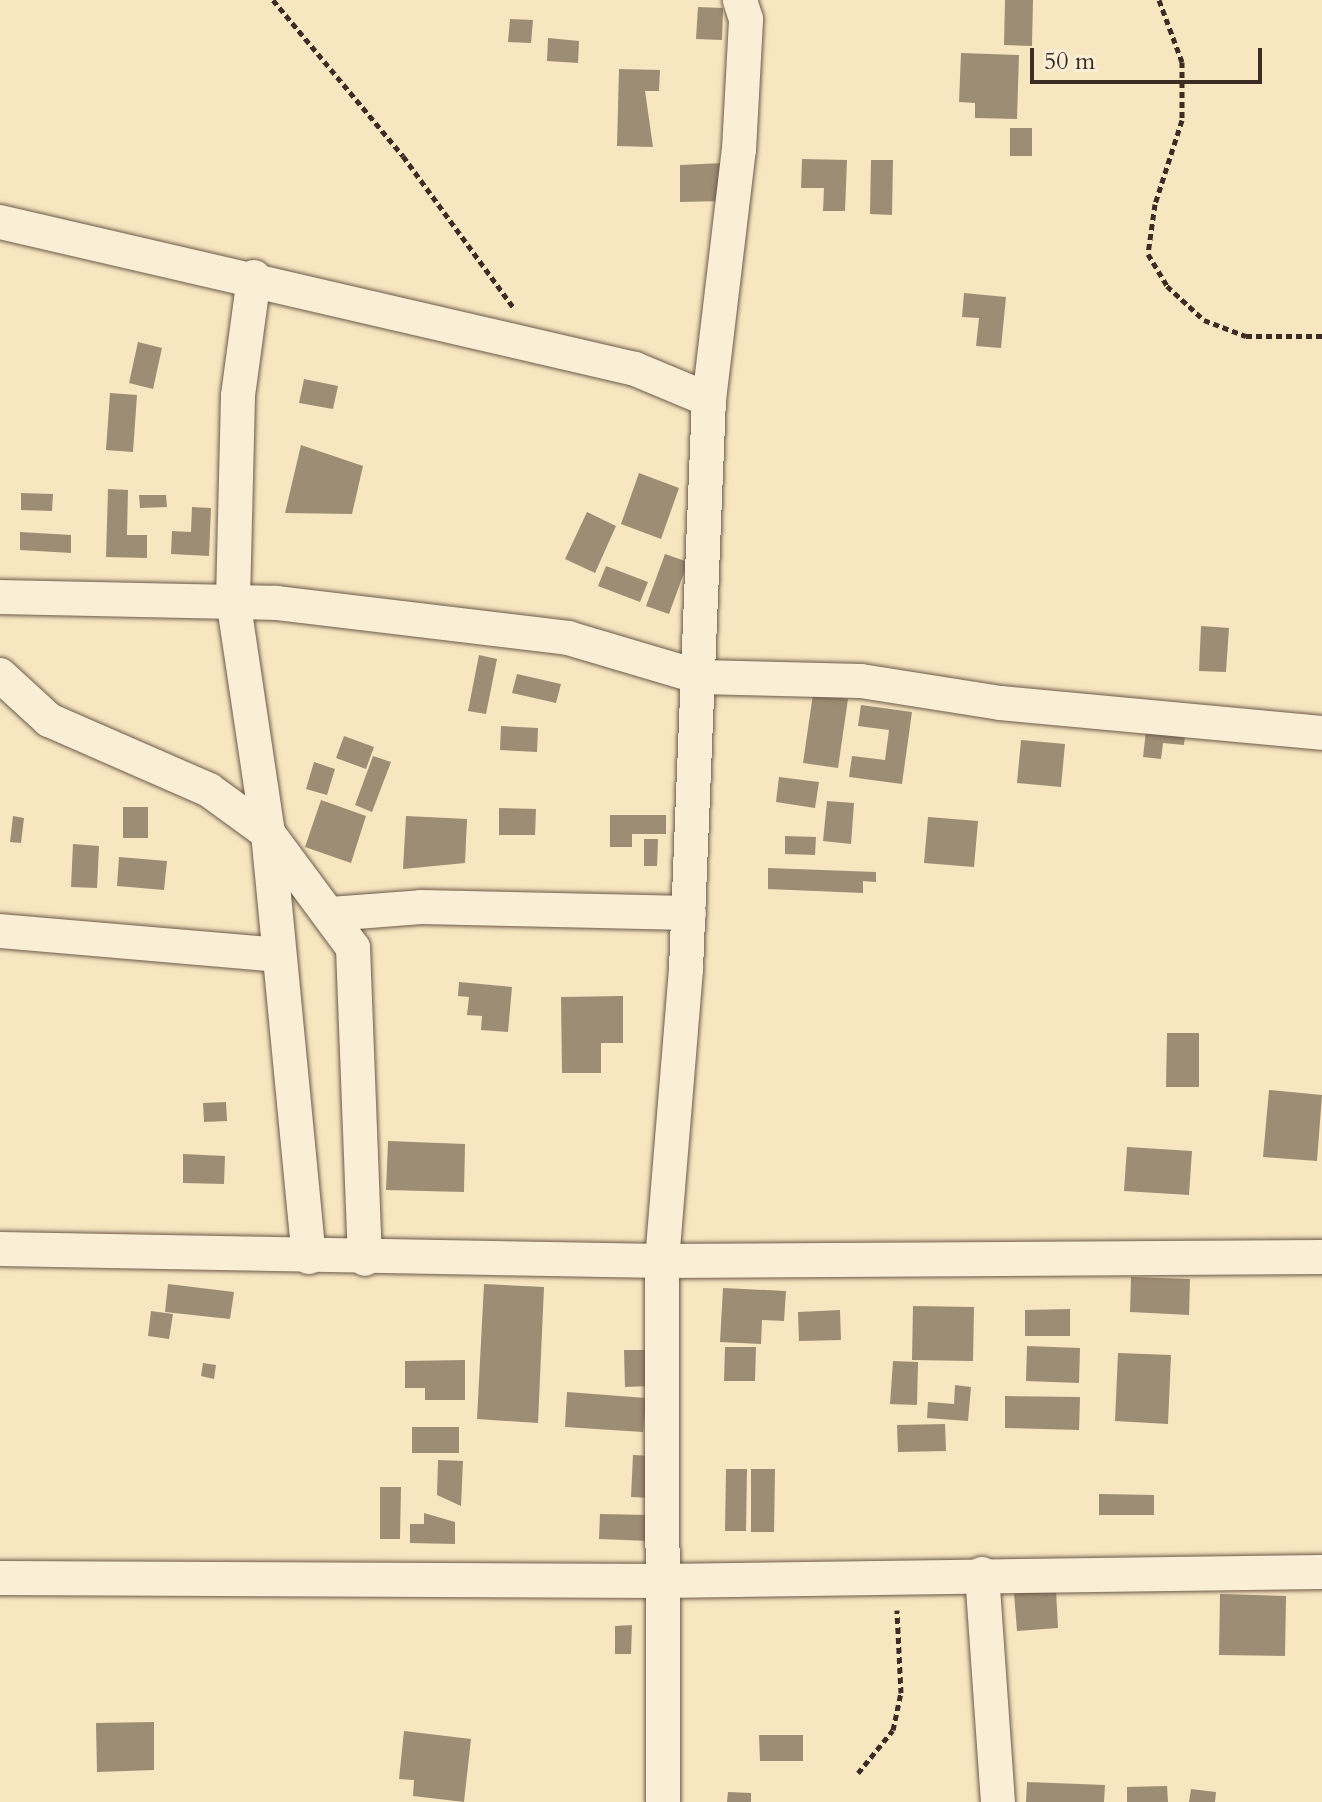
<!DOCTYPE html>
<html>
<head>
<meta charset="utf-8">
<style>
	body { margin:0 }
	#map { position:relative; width:1322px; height:1802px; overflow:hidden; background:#f8e6c0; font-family:Cardo,serif }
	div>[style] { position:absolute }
	.building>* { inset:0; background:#9e8d75 }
	.path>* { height:5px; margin-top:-2.5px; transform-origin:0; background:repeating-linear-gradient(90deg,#3d2c24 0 6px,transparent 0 10px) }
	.roads { filter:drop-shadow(0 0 2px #6c5a4b) drop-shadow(0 0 2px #6c5a4b) }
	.minor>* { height:34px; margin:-17px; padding:0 17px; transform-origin:17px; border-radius:17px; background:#faefd6 }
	span { translate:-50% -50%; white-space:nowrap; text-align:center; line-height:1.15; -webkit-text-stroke:8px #faefd6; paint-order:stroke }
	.scale { position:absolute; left:1030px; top:48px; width:232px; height:36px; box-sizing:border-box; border:4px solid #3d2c24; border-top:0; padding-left:10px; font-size:24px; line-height:28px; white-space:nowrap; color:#3d2c24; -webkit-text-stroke:6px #faefd6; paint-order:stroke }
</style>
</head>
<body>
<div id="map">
	<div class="building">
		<div style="clip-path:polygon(1005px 0,1033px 0,1032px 46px,1004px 45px)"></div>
		<div style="clip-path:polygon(698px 7px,723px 8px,722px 40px,696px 39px)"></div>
		<div style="clip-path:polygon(510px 19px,533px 20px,531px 43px,508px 42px)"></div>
		<div style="clip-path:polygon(548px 38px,579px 41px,578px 63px,547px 61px)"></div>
		<div style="clip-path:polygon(961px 53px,1019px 55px,1017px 119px,975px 118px,975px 103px,959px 102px)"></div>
		<div style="clip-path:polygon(619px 69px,660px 70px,659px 91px,645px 91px,653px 147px,617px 146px)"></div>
		<div style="clip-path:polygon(1010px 128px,1032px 128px,1032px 156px,1010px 156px)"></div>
		<div style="clip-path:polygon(802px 159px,847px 160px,845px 211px,823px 211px,824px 188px,801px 188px)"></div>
		<div style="clip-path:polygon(871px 160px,893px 160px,892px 215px,870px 214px)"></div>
		<div style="clip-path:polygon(723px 163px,723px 201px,680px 202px,680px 165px)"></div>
		<div style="clip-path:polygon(964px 293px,1006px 297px,1001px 348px,976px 346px,979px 318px,962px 317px)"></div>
		<div style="clip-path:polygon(138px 342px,162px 348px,153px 389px,129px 383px)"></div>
		<div style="clip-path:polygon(304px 379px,338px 386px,333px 409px,299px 403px)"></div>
		<div style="clip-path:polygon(110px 393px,137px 395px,133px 452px,106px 450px)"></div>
		<div style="clip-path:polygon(301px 445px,363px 466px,352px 514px,285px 513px)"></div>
		<div style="clip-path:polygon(639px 473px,679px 488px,661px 539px,621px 524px)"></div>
		<div style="clip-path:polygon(108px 489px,128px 490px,127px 535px,147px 535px,147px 558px,106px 557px)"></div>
		<div style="clip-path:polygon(21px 493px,53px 494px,52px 511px,21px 510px)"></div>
		<div style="clip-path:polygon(139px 495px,166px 495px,167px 507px,140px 508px)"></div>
		<div style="clip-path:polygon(192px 507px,211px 508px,209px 556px,171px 554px,172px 531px,191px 532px)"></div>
		<div style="clip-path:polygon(587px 512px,616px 526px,595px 573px,565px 559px)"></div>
		<div style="clip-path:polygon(20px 532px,71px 535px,71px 553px,20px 550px)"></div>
		<div style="clip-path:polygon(665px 554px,688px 562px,669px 614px,646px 606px)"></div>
		<div style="clip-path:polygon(606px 566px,648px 582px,640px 602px,598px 586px)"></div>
		<div style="clip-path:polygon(1201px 626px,1229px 628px,1226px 672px,1199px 671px)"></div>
		<div style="clip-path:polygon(479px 655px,497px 659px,486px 714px,468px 711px)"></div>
		<div style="clip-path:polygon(517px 674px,561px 684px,556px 703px,512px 693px)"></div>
		<div style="clip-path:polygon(813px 694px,848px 699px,838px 768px,803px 763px)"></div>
		<div style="clip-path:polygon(861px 705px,912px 712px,902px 784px,849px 777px,852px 756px,885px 760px,889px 730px,858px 726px)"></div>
		<div style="clip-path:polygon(1147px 722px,1186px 726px,1184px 745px,1163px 743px,1161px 759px,1143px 757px)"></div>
		<div style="clip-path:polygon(501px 726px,538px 728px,537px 752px,500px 750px)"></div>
		<div style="clip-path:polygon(344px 736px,374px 747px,366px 769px,336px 758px)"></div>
		<div style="clip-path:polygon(1021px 740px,1065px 744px,1061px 787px,1017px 783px)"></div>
		<div style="clip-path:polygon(373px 756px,391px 762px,372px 812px,355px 805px)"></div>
		<div style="clip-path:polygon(314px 762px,335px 769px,327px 795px,306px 789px)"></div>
		<div style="clip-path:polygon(779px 777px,819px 782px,815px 808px,776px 802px)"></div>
		<div style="clip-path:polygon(321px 800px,366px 816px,351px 863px,305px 847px)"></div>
		<div style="clip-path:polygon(827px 801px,854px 803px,851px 844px,823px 841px)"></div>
		<div style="clip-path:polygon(123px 807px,148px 807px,148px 838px,123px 838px)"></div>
		<div style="clip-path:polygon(499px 808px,536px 809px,535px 835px,499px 835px)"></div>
		<div style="clip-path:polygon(610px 815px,666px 815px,666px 834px,632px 834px,632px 847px,610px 847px)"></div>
		<div style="clip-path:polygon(13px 816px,24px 818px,21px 843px,10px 842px)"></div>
		<div style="clip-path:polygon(406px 816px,467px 819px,465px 863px,403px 869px)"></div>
		<div style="clip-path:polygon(928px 817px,978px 821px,974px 867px,924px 863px)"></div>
		<div style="clip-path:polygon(785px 836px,816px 837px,815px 855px,785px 854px)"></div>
		<div style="clip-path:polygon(644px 839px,658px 839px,657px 866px,644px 866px)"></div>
		<div style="clip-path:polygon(73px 844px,99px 846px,97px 888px,71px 887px)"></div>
		<div style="clip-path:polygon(119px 857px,167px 861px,164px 890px,117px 886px)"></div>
		<div style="clip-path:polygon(768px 868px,876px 872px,876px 882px,863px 881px,863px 893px,768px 889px)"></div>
		<div style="clip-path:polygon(459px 982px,512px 987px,508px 1032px,481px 1030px,482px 1016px,467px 1015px,469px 997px,458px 996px)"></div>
		<div style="clip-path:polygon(623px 996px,623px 1043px,601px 1043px,601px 1073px,562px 1073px,561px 997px)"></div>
		<div style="clip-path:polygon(1167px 1033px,1199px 1033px,1199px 1087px,1166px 1087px)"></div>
		<div style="clip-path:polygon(1269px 1090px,1322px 1095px,1317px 1161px,1263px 1157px)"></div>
		<div style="clip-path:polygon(226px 1102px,227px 1121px,204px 1122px,203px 1103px)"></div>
		<div style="clip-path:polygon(388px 1141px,465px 1144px,464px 1192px,386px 1190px)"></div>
		<div style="clip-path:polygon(1127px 1147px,1192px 1151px,1189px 1195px,1124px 1191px)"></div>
		<div style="clip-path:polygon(183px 1154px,225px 1156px,224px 1184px,183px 1183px)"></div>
		<div style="clip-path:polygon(1131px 1277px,1190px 1279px,1189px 1315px,1130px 1312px)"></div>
		<div style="clip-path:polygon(168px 1284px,234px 1292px,230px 1319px,165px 1312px)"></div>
		<div style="clip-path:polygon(484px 1284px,544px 1287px,538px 1423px,477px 1419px)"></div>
		<div style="clip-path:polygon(723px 1288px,786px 1291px,784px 1321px,762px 1320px,761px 1344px,720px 1342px)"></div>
		<div style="clip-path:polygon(913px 1306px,974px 1307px,973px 1361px,912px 1360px)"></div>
		<div style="clip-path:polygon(1070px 1309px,1070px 1336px,1025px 1336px,1025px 1310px)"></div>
		<div style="clip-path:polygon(840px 1310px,841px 1340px,799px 1341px,798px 1312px)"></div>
		<div style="clip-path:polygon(151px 1311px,173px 1314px,169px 1339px,148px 1336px)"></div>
		<div style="clip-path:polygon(1027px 1346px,1080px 1348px,1079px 1383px,1026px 1381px)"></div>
		<div style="clip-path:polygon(725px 1347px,756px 1347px,755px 1381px,724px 1381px)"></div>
		<div style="clip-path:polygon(624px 1350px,649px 1350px,650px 1386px,625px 1387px)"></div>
		<div style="clip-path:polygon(1118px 1353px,1171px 1355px,1168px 1424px,1115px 1421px)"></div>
		<div style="clip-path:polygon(465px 1360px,465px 1400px,425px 1400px,425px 1388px,405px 1388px,405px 1361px)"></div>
		<div style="clip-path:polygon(893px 1361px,918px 1362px,917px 1405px,890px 1404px)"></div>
		<div style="clip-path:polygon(203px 1363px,216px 1365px,214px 1379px,201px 1376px)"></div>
		<div style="clip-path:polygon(955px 1385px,971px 1387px,968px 1421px,927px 1418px,928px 1402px,954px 1404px)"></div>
		<div style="clip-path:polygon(567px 1392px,646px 1398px,643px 1432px,565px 1427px)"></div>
		<div style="clip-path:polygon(1005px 1396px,1080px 1397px,1079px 1430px,1005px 1428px)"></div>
		<div style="clip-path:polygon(945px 1424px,946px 1451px,898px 1452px,897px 1425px)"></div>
		<div style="clip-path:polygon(412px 1427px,459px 1427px,459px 1453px,412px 1453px)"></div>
		<div style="clip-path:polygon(633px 1455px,653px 1456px,651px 1498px,631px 1497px)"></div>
		<div style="clip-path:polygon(438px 1460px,463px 1461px,461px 1506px,437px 1495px)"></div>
		<div style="clip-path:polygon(726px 1469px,747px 1469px,746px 1531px,725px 1531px)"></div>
		<div style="clip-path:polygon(751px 1469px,775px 1469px,774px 1532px,751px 1532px)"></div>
		<div style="clip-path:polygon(380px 1487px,401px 1487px,400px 1539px,380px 1539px)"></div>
		<div style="clip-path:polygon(1099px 1494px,1154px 1495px,1154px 1515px,1099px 1515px)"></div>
		<div style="clip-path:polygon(424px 1513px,455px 1522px,455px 1544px,410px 1543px,410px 1524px,424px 1524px)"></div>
		<div style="clip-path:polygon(600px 1514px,650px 1515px,649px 1541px,599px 1539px)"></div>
		<div style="clip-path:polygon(1056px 1590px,1058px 1628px,1017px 1631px,1014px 1593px)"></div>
		<div style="clip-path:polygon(1220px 1594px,1286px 1596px,1285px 1656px,1219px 1655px)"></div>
		<div style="clip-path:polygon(632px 1625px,631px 1654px,615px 1654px,615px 1626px)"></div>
		<div style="clip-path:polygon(154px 1722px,154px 1770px,97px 1772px,96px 1723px)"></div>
		<div style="clip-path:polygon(404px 1731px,471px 1739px,464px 1802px,413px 1796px,414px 1780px,399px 1779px)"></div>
		<div style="clip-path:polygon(759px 1735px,803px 1735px,803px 1761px,760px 1761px)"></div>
		<div style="clip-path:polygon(1027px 1782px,1105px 1785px,1104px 1802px,1026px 1802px)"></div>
		<div style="clip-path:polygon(1167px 1786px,1168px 1802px,1127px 1802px,1127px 1787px)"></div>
		<div style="clip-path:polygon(1191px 1789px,1216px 1792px,1215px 1802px,1189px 1802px)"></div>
		<div style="clip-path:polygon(728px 1792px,751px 1793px,751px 1802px,727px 1802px)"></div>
	</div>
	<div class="path">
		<div style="left:273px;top:0;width:203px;rotate:50.2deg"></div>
		<div style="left:403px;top:156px;width:188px;rotate:53.9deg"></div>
		<div style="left:1159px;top:0;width:66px;rotate:69.6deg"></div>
		<div style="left:1182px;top:62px;width:58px;rotate:90deg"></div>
		<div style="left:1182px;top:120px;width:88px;rotate:107.8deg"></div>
		<div style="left:1155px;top:204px;width:50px;rotate:98deg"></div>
		<div style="left:1148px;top:254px;width:37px;rotate:59deg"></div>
		<div style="left:1167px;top:286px;width:50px;rotate:42.6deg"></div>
		<div style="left:1204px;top:320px;width:45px;rotate:20.9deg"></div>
		<div style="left:1246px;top:336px;width:76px"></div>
		<div style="left:858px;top:1773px;width:55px;rotate:-50.9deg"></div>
		<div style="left:893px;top:1730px;width:38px;rotate:-78deg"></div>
		<div style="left:901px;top:1693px;width:83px;rotate:-92.8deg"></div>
	</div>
	<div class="roads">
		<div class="minor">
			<div style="left:0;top:222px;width:652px;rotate:13.03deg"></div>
			<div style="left:635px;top:369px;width:80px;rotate:22.7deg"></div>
			<div style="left:254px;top:277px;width:120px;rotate:97.7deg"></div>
			<div style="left:238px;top:396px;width:203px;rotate:91.4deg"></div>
			<div style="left:233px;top:599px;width:237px;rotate:81.5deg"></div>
			<div style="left:268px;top:833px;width:426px;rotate:84.5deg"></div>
			<div style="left:0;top:597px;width:276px;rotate:1.2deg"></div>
			<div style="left:276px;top:603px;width:294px;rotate:6.8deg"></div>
			<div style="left:568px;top:638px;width:138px;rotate:16.5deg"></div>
			<div style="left:700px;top:677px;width:161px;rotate:1.4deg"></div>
			<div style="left:861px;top:681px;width:141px;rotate:9deg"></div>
			<div style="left:1000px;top:703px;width:323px;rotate:5.3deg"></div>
			<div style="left:0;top:675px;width:67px;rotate:42.6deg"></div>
			<div style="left:49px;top:720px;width:175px;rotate:23.6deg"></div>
			<div style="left:209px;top:790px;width:73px;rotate:36.1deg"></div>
			<div style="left:268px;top:833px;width:143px;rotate:53.5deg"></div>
			<div style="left:353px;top:948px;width:311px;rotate:87.8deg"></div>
			<div style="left:331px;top:914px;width:90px;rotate:-4.4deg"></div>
			<div style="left:421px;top:907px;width:268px;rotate:1.3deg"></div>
			<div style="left:0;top:931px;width:279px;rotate:4.9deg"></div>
			<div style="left:0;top:1249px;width:662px;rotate:1.04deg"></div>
			<div style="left:662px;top:1261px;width:660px;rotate:-0.35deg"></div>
			<div style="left:982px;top:1574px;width:229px;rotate:86deg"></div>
			<div style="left:0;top:1578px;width:662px;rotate:0.26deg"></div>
			<div style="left:662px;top:1581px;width:660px;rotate:-0.78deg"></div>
			<div style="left:663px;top:1802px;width:541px;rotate:-90.11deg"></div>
			<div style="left:662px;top:1261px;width:293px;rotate:-85.3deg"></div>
			<div style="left:686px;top:969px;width:569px;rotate:-87.69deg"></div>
			<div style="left:709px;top:400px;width:252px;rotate:-83.2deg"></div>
			<div style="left:739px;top:150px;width:131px;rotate:-86.9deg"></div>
			<div style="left:746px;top:19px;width:20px;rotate:-108deg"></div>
		</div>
	</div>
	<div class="scale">50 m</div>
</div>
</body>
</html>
